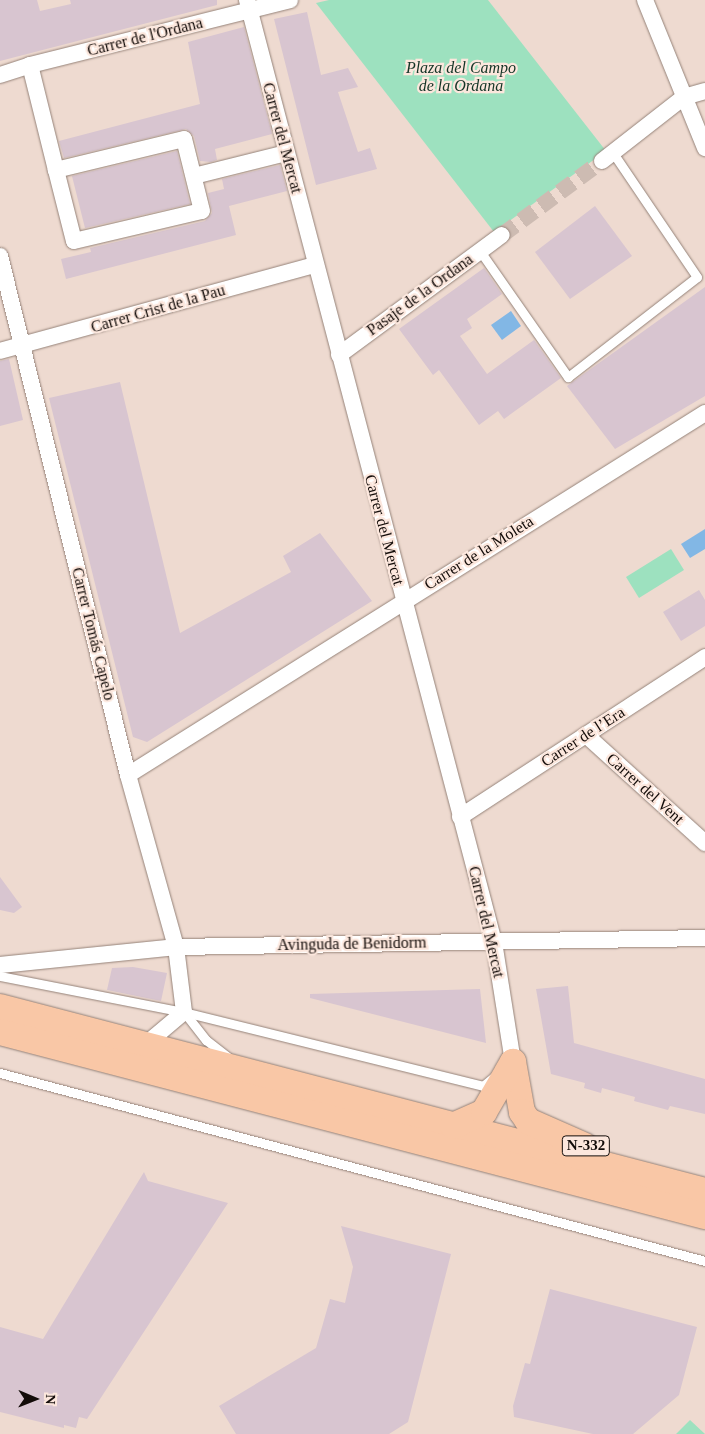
<!DOCTYPE html>
<html>
<head>
<meta charset="utf-8">
<style>
	body { margin:0 }
	#map { position:relative; width:705px; height:1434px; overflow:hidden; background:#eedad0; font-family:"Times New Roman",serif }
	div>[style] { position:absolute }
	.green>* { inset:0; background:#9de1bf }
	.water>* { inset:0; background:#82b7e5 }
	.building>* { inset:0; background:#d8c5d0 }
	.street-tunnel>* { height:16px; margin-top:-8px; transform-origin:0; background:repeating-linear-gradient(90deg,#cdbbb2 0 16px,transparent 0 24px) }
	.roads { filter:drop-shadow(0 0 1px #958379) drop-shadow(0 0 1px #958379) }
	.lane>* { height:9px; margin:-4.5px; padding:0 4.5px; transform-origin:4.5px; border-radius:4.5px; background:#fff }
	.street>* { height:16px; margin:-8px; padding:0 8px; transform-origin:8px; border-radius:8px; background:#fff }
	.primary>* { height:26px; margin:-13px; padding:0 13px; transform-origin:13px; border-radius:13px; background:#f9c7a6 }
	span { translate:-50% -50%; white-space:nowrap; text-align:center; line-height:1.15; -webkit-text-stroke:4.5px #fce7dd; paint-order:stroke }
	.shield-label span { padding:1px 4px; background:#fce7dd; border:1px solid; border-radius:4px; -webkit-text-stroke-width:0 }
	.shield-label { font-size:15px; color:#130c09; font-weight:700 }
	.street-label { font-size:16px; color:#130c09 }
	.park-label { font-size:16px; color:#143426; font-style:italic }
	.north { position:absolute; left:10px; top:1374px; width:50px; height:50px; -webkit-text-stroke:4px #fce7dd; paint-order:stroke; rotate:91deg; font-size:14px; font-weight:700; line-height:20px; text-align:center; color:#130c09 }
	.north::after { content:''; display:block; margin:auto; width:18px; height:22px; background:#130c09; clip-path:polygon(50% 0,100% 100%,50% 72%,0 100%) }
</style>
</head>
<body>
<div id="map">
	<div class="green">
		<div style="clip-path:polygon(329px 0,488px 0,606px 151px,494px 232px,316px 3px)"></div>
		<div style="clip-path:polygon(671px 549px,684px 570px,639px 598px,626px 577px)"></div>
		<div style="clip-path:polygon(690px 1420px,705px 1434px,676px 1434px)"></div>
	</div>
	<div class="water">
		<div style="clip-path:polygon(511px 311px,521px 326px,502px 340px,491px 325px)"></div>
		<div style="clip-path:polygon(705px 529px,705px 549px,690px 558px,681px 544px)"></div>
	</div>
	<div class="building">
		<div style="clip-path:polygon(0 0,37px 0,40px 11px,71px 4px,70px 0,217px 0,217px 5px,0 61px)"></div>
		<div style="clip-path:polygon(307px 12px,321px 75px,348px 68px,358px 87px,338px 92px,358px 152px,370px 148px,377px 169px,316px 185px,274px 19px)"></div>
		<div style="clip-path:polygon(244px 27px,272px 134px,215px 149px,217px 160px,211px 162px,200px 161px,194px 136px,186px 129px,64px 158px,59px 141px,200px 104px,188px 42px)"></div>
		<div style="clip-path:polygon(177px 151px,190px 204px,85px 228px,72px 176px)"></div>
		<div style="clip-path:polygon(280px 165px,287px 191px,229px 206px,236px 235px,66px 279px,61px 259px,91px 252px,90px 248px,205px 221px,212px 213px,208px 193px,224px 189px,222px 179px)"></div>
		<div style="clip-path:polygon(595px 206px,632px 256px,570px 299px,535px 252px)"></div>
		<div style="clip-path:polygon(484px 268px,502px 294px,467px 319px,472px 328px,460px 336px,487px 374px,534px 340px,561px 378px,504px 419px,498px 411px,479px 425px,439px 370px,433px 375px,399px 329px)"></div>
		<div style="clip-path:polygon(705px 287px,705px 396px,615px 449px,567px 386px)"></div>
		<div style="clip-path:polygon(9px 359px,23px 420px,0 426px,0 361px)"></div>
		<div style="clip-path:polygon(120px 382px,180px 633px,291px 572px,283px 556px,320px 533px,372px 601px,147px 742px,133px 737px,49px 398px)"></div>
		<div style="clip-path:polygon(699px 590px,705px 600px,705px 626px,681px 641px,663px 612px)"></div>
		<div style="clip-path:polygon(0 877px,22px 907px,14px 913px,0 910px)"></div>
		<div style="clip-path:polygon(133px 967px,167px 973px,161px 1001px,107px 990px,112px 968px)"></div>
		<div style="clip-path:polygon(568px 986px,574px 1043px,705px 1079px,705px 1114px,670px 1106px,668px 1110px,634px 1101px,635px 1097px,602px 1088px,601px 1093px,584px 1088px,585px 1083px,551px 1074px,536px 989px)"></div>
		<div style="clip-path:polygon(480px 989px,486px 1043px,310px 998px,310px 994px)"></div>
		<div style="clip-path:polygon(144px 1172px,148px 1181px,228px 1203px,87px 1419px,79px 1417px,76px 1428px,64px 1425px,64px 1428px,0 1412px,0 1327px,43px 1339px)"></div>
		<div style="clip-path:polygon(341px 1226px,451px 1254px,408px 1422px,389px 1434px,236px 1434px,219px 1406px,316px 1348px,330px 1299px,345px 1303px,353px 1267px)"></div>
		<div style="clip-path:polygon(550px 1289px,697px 1327px,679px 1395px,633px 1434px,593px 1434px,514px 1417px,513px 1406px,525px 1363px,530px 1364px)"></div>
	</div>
	<div class="street-tunnel">
		<div style="left:502px;top:235px;width:124px;rotate:-36.5deg"></div>
	</div>
	<div class="roads">
		<div class="lane">
			<div style="left:480px;top:251px;width:154px;rotate:55.1deg"></div>
			<div style="left:568px;top:377px;width:163px;rotate:-37.8deg"></div>
			<div style="left:697px;top:277px;width:150px;rotate:-124.1deg"></div>
			<div style="left:0;top:976px;width:187px;rotate:11.1deg"></div>
			<div style="left:184px;top:1012px;width:308px;rotate:13.9deg"></div>
			<div style="left:483px;top:1086px;width:16px;rotate:-40deg"></div>
			<div style="left:184px;top:1012px;width:36px;rotate:52deg"></div>
			<div style="left:206px;top:1040px;width:29px;rotate:38deg"></div>
			<div style="left:0;top:1073px;width:730px;rotate:14.93deg"></div>
		</div>
		<div class="street">
			<div style="left:247px;top:0;width:974px;rotate:75.31deg"></div>
			<div style="left:494px;top:942px;width:121px;rotate:81deg"></div>
			<div style="left:645px;top:0;width:160px;rotate:67.9deg"></div>
			<div style="left:30px;top:65px;width:108px;rotate:76.1deg"></div>
			<div style="left:56px;top:170px;width:73px;rotate:75.8deg"></div>
			<div style="left:74px;top:241px;width:131px;rotate:-13.2deg"></div>
			<div style="left:202px;top:211px;width:74px;rotate:-104deg"></div>
			<div style="left:184px;top:139px;width:132px;rotate:166.4deg"></div>
			<div style="left:0;top:75px;width:32px;rotate:-18deg"></div>
			<div style="left:30px;top:65px;width:268px;rotate:-14deg"></div>
			<div style="left:602px;top:161px;width:104px;rotate:-38deg"></div>
			<div style="left:684px;top:97px;width:22px;rotate:-16deg"></div>
			<div style="left:194px;top:176px;width:95px;rotate:-14deg"></div>
			<div style="left:0;top:256px;width:535px;rotate:76.15deg"></div>
			<div style="left:128px;top:775px;width:179px;rotate:74.4deg"></div>
			<div style="left:176px;top:947px;width:65px;rotate:83deg"></div>
			<div style="left:184px;top:1012px;width:51px;rotate:139.8deg"></div>
			<div style="left:0;top:351px;width:327px;rotate:-15.3deg"></div>
			<div style="left:339px;top:355px;width:202px;rotate:-36.4deg"></div>
			<div style="left:586px;top:735px;width:161px;rotate:42.2deg"></div>
			<div style="left:128px;top:775px;width:681px;rotate:-32.1deg"></div>
			<div style="left:460px;top:817px;width:293px;rotate:-33.1deg"></div>
			<div style="left:0;top:965px;width:177px;rotate:-5.8deg"></div>
			<div style="left:176px;top:947px;width:529px;rotate:-0.97deg"></div>
		</div>
		<div class="primary">
			<div style="left:0;top:1007px;width:729px;rotate:14.63deg"></div>
			<div style="left:0;top:1032px;width:729px;rotate:14.63deg"></div>
			<div style="left:513px;top:1062px;width:51px;rotate:79.8deg"></div>
			<div style="left:522px;top:1112px;width:11px;rotate:56deg"></div>
			<div style="left:528px;top:1121px;width:62px;rotate:23.7deg"></div>
			<div style="left:453px;top:1126px;width:34px;rotate:-24deg"></div>
			<div style="left:484px;top:1112px;width:58px;rotate:-59.9deg"></div>
		</div>
	</div>
	<div class="shield-label">
		<span style="left:586px;top:1146px">N-332</span>
	</div>
	<div class="street-label">
		<span style="left:145px;top:37px;rotate:-14deg">Carrer de l'Ordana</span>
		<span style="left:282px;top:138px;rotate:75deg">Carrer del Mercat</span>
		<span style="left:420px;top:295px;rotate:-36deg">Pasaje de la Ordana</span>
		<span style="left:158px;top:309px;rotate:-16deg">Carrer Crist de la Pau</span>
		<span style="left:384px;top:530px;rotate:75deg">Carrer del Mercat</span>
		<span style="left:479px;top:553px;rotate:-32deg">Carrer de la Moleta</span>
		<span style="left:93px;top:634px;rotate:76deg">Carrer Tomás Capelo</span>
		<span style="left:583px;top:737px;rotate:-33deg">Carrer de l’Era</span>
		<span style="left:645px;top:789px;rotate:42deg">Carrer del Vent</span>
		<span style="left:486px;top:922px;rotate:77deg">Carrer del Mercat</span>
		<span style="left:352px;top:944px;rotate:-1deg">Avinguda de Benidorm</span>
	</div>
	<div class="park-label">
		<span style="left:461px;top:77px">Plaza del Campo<br>de la Ordana</span>
	</div>
	<div class="north">N</div>
</div>
</body>
</html>
